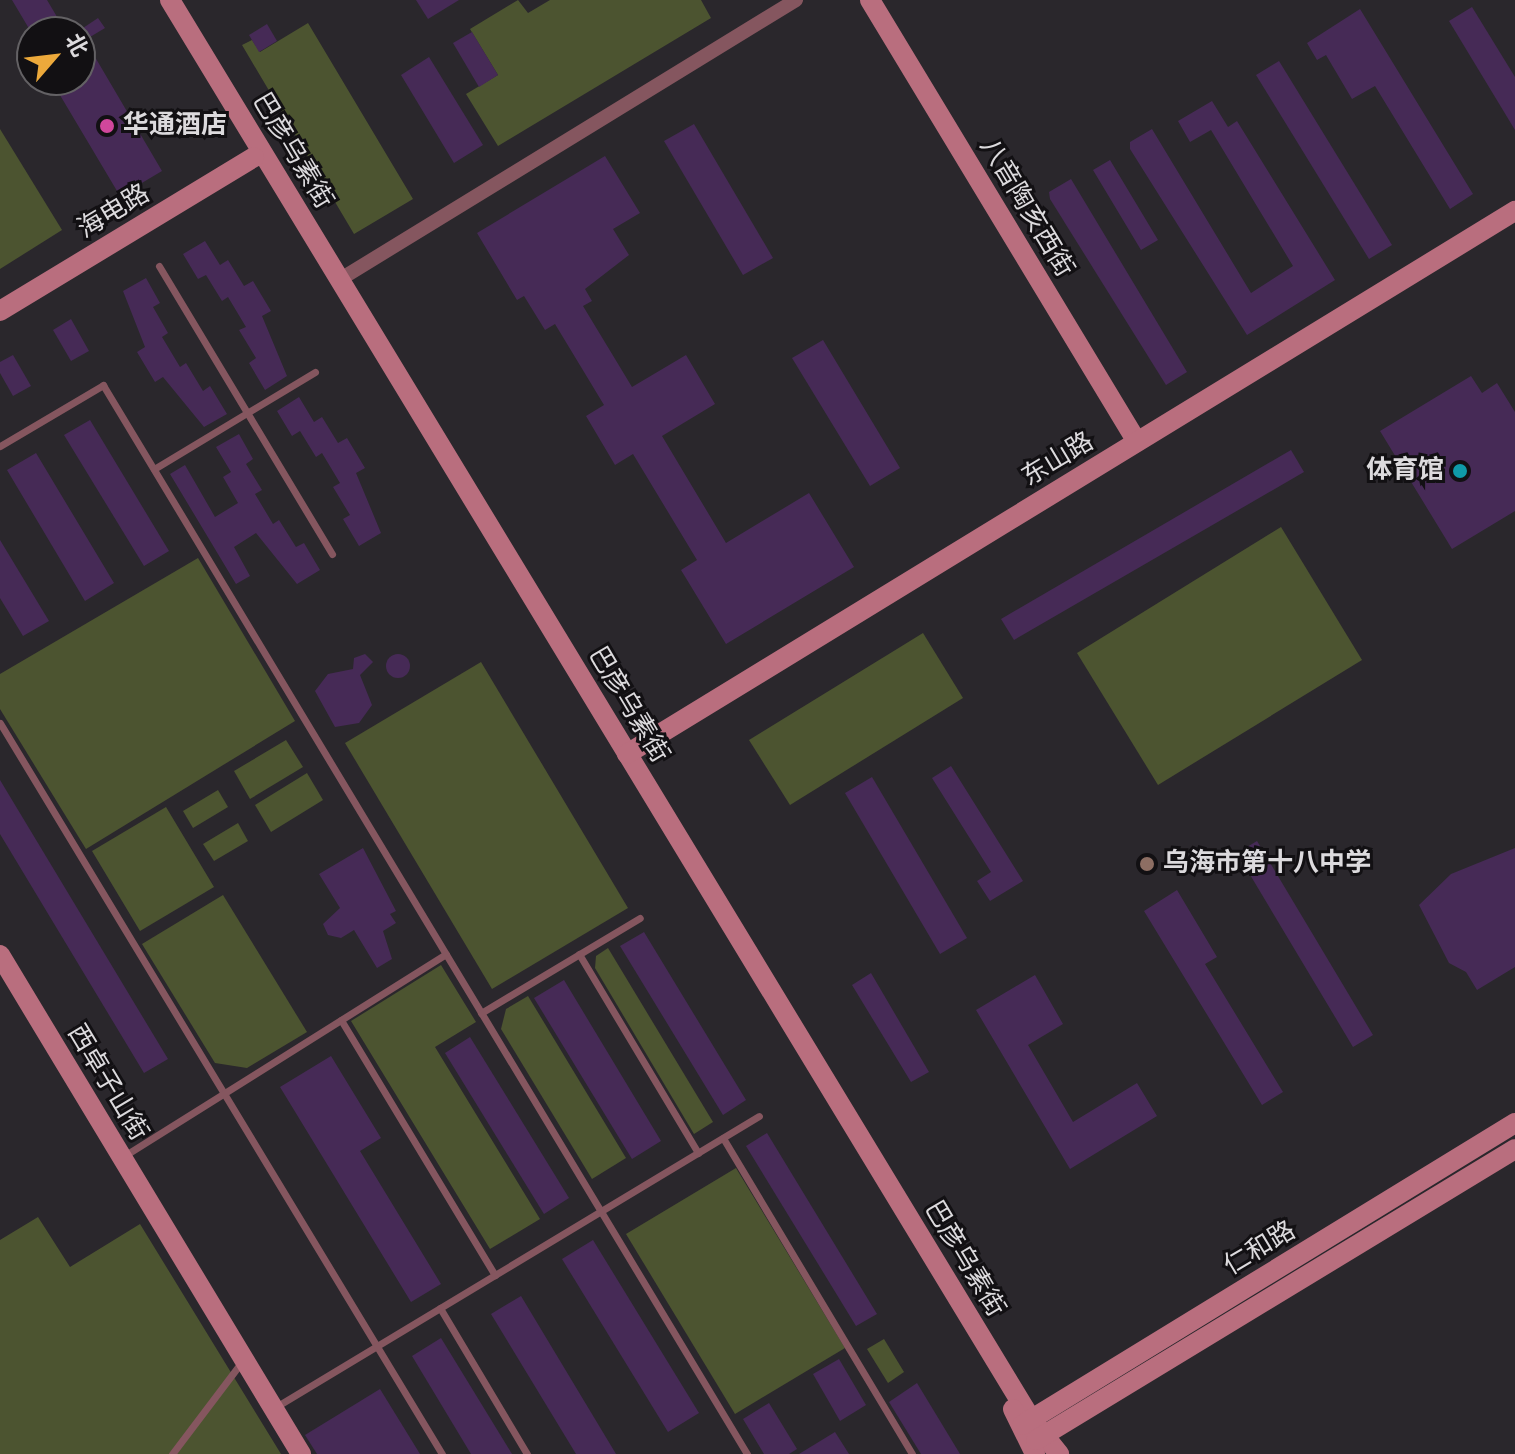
<!DOCTYPE html>
<html>
<head>
<meta charset="utf-8">
<style>
	body { margin:0 }
	#map { position:relative; width:1515px; height:1454px; overflow:hidden; background:#2a272c; font-family:Spectral,"Noto Sans SC",serif }
	div>[style] { position:absolute }
	.green>* { inset:0; background:#4c5430 }
	.building>* { inset:0; background:#462a56 }
	.round { border-radius:50% }
	.lane>* { height:7px; margin:-3.5px; padding:0 3.5px; transform-origin:3.5px; border-radius:3.5px; background:#85565f }
	.street>* { height:14px; margin:-7px; padding:0 7px; transform-origin:7px; border-radius:7px; background:#85565f }
	.secondary>* { height:20px; margin:-10px; padding:0 10px; transform-origin:10px; border-radius:10px; background:#b96e7e }
	.dots>* { width:22px; height:22px; translate:-50% -50%; box-sizing:border-box; border:4px solid #121013; border-radius:50% }
	span { translate:-50% -50%; white-space:nowrap; text-align:center; line-height:1.15; -webkit-text-stroke:6px #121013; paint-order:stroke }
	.poi-label { font-size:26px; color:#dcdadd; font-weight:700 }
	.left { translate:0 -50%; text-align:left }
	.right { translate:-100% -50%; text-align:right }
	.street-label { font-size:26px; color:#dcdadd }
	.north { position:absolute; left:16px; top:16px; width:80px; height:80px; box-sizing:border-box; background:#121013; border:2px solid #636164; border-radius:50%; rotate:62deg; font-size:22px; font-weight:700; line-height:32px; text-align:center; color:#dcdadd }
	.north::after { content:''; display:block; margin:auto; width:28px; height:36px; background:#eca93b; clip-path:polygon(50% 0,100% 100%,50% 72%,0 100%) }
</style>
</head>
<body>
<div id="map">
	<div class="green">
		<div style="clip-path:polygon(518px 0,528px 13px,550px 0,701px 0,711px 18px,498px 146px,466px 94px,498px 75px,470px 29px)"></div>
		<div style="clip-path:polygon(308px 23px,413px 199px,354px 234px,242px 45px,252px 40px,260px 52px)"></div>
		<div style="clip-path:polygon(0 129px,62px 230px,0 269px)"></div>
		<div style="clip-path:polygon(1281px 527px,1362px 660px,1158px 785px,1077px 653px)"></div>
		<div style="clip-path:polygon(198px 558px,295px 721px,86px 849px,0 709px,0 674px)"></div>
		<div style="clip-path:polygon(923px 633px,963px 698px,790px 805px,749px 740px)"></div>
		<div style="clip-path:polygon(481px 662px,628px 908px,492px 989px,345px 743px)"></div>
		<div style="clip-path:polygon(286px 740px,303px 767px,250px 799px,234px 771px)"></div>
		<div style="clip-path:polygon(307px 773px,323px 800px,271px 832px,255px 805px)"></div>
		<div style="clip-path:polygon(218px 790px,228px 807px,193px 828px,183px 811px)"></div>
		<div style="clip-path:polygon(166px 807px,214px 887px,140px 931px,92px 851px)"></div>
		<div style="clip-path:polygon(238px 823px,248px 841px,214px 861px,203px 844px)"></div>
		<div style="clip-path:polygon(223px 895px,307px 1032px,247px 1068px,215px 1063px,142px 944px)"></div>
		<div style="clip-path:polygon(608px 948px,713px 1122px,694px 1134px,595px 968px,596px 956px)"></div>
		<div style="clip-path:polygon(441px 965px,476px 1022px,435px 1047px,540px 1219px,490px 1249px,351px 1021px)"></div>
		<div style="clip-path:polygon(528px 996px,626px 1158px,592px 1179px,501px 1029px,506px 1009px)"></div>
		<div style="clip-path:polygon(736px 1168px,845px 1348px,735px 1414px,626px 1234px)"></div>
		<div style="clip-path:polygon(38px 1217px,70px 1267px,140px 1224px,281px 1454px,0 1454px,0 1240px)"></div>
		<div style="clip-path:polygon(884px 1339px,904px 1372px,888px 1383px,867px 1349px)"></div>
	</div>
	<div class="building">
		<div style="clip-path:polygon(12px 0,47px 0,66px 32px,31px 32px)"></div>
		<div style="clip-path:polygon(416px 0,459px 0,428px 19px)"></div>
		<div style="clip-path:polygon(1472px 7px,1515px 77px,1515px 130px,1449px 21px)"></div>
		<div style="clip-path:polygon(1360px 9px,1473px 194px,1450px 209px,1375px 86px,1352px 99px,1326px 55px,1317px 60px,1307px 43px)"></div>
		<div style="clip-path:polygon(98px 18px,105px 28px,85px 40px,162px 171px,120px 196px,51px 80px,80px 80px,80px 30px)"></div>
		<div style="clip-path:polygon(267px 24px,277px 41px,259px 52px,249px 35px)"></div>
		<div style="clip-path:polygon(472px 32px,498px 75px,479px 87px,453px 43px)"></div>
		<div style="clip-path:polygon(429px 57px,483px 145px,454px 163px,401px 75px)"></div>
		<div style="clip-path:polygon(1279px 61px,1392px 245px,1369px 259px,1256px 75px)"></div>
		<div style="clip-path:polygon(1212px 101px,1228px 127px,1237px 121px,1335px 280px,1247px 335px,1130px 149px,1130px 142px,1152px 129px,1251px 293px,1293px 266px,1211px 130px,1190px 142px,1178px 121px)"></div>
		<div style="clip-path:polygon(694px 124px,773px 258px,743px 275px,664px 141px)"></div>
		<div style="clip-path:polygon(605px 156px,640px 213px,613px 229px,629px 255px,585px 289px,592px 301px,583px 306px,632px 387px,686px 355px,715px 404px,662px 436px,726px 543px,809px 493px,854px 567px,726px 644px,681px 570px,697px 560px,633px 454px,615px 465px,586px 416px,604px 405px,555px 324px,545px 330px,524px 296px,517px 300px,477px 233px)"></div>
		<div style="clip-path:polygon(1110px 160px,1158px 240px,1141px 250px,1093px 170px)"></div>
		<div style="clip-path:polygon(1071px 179px,1187px 372px,1166px 385px,1050px 199px,1049px 192px)"></div>
		<div style="clip-path:polygon(205px 241px,220px 265px,228px 260px,244px 286px,253px 281px,271px 311px,262px 316px,287px 376px,265px 390px,249px 363px,256px 358px,239px 330px,246px 327px,228px 297px,222px 301px,206px 275px,198px 279px,183px 254px)"></div>
		<div style="clip-path:polygon(146px 278px,160px 303px,153px 307px,168px 333px,162px 337px,180px 367px,186px 363px,203px 391px,210px 386px,227px 414px,204px 427px,163px 377px,155px 382px,137px 352px,145px 347px,123px 291px)"></div>
		<div style="clip-path:polygon(71px 319px,89px 351px,71px 361px,53px 330px)"></div>
		<div style="clip-path:polygon(823px 340px,900px 468px,870px 486px,792px 358px)"></div>
		<div style="clip-path:polygon(13px 355px,31px 386px,13px 396px,0 373px,0 362px)"></div>
		<div style="clip-path:polygon(1471px 376px,1482px 393px,1497px 383px,1515px 412px,1515px 511px,1452px 549px,1380px 431px)"></div>
		<div style="clip-path:polygon(299px 397px,314px 422px,322px 417px,338px 443px,347px 438px,365px 468px,356px 473px,381px 533px,359px 546px,343px 519px,350px 515px,333px 487px,340px 483px,322px 453px,316px 457px,300px 431px,292px 436px,277px 411px)"></div>
		<div style="clip-path:polygon(90px 420px,169px 551px,144px 566px,64px 435px)"></div>
		<div style="clip-path:polygon(239px 434px,253px 459px,246px 464px,262px 490px,255px 494px,273px 524px,279px 520px,296px 547px,304px 543px,320px 570px,297px 584px,256px 533px,234px 547px,250px 576px,236px 584px,170px 474px,185px 465px,215px 517px,238px 503px,223px 477px,231px 472px,216px 447px)"></div>
		<div style="clip-path:polygon(1291px 450px,1304px 472px,1014px 640px,1001px 619px)"></div>
		<div style="clip-path:polygon(36px 453px,114px 583px,85px 601px,7px 470px)"></div>
		<div style="clip-path:polygon(0 540px,49px 621px,23px 636px,0 598px)"></div>
		<div style="clip-path:polygon(365px 654px,373px 662px,360px 675px,372px 705px,359px 723px,335px 727px,315px 691px,328px 674px,353px 669px,354px 658px)"></div>
		<div class="round" style="left:386px;top:654px;width:24px;height:24px"></div>
		<div style="clip-path:polygon(951px 766px,1023px 881px,990px 901px,977px 881px,991px 872px,932px 778px)"></div>
		<div style="clip-path:polygon(872px 777px,967px 938px,940px 954px,845px 793px)"></div>
		<div style="clip-path:polygon(0 780px,168px 1059px,144px 1073px,0 834px)"></div>
		<div style="clip-path:polygon(1257px 841px,1373px 1035px,1353px 1047px,1237px 853px)"></div>
		<div style="clip-path:polygon(363px 848px,396px 911px,390px 914px,396px 923px,383px 931px,392px 959px,377px 968px,354px 930px,341px 938px,328px 935px,323px 924px,340px 908px,319px 874px)"></div>
		<div style="clip-path:polygon(1515px 848px,1515px 967px,1477px 990px,1466px 972px,1449px 963px,1419px 905px,1451px 874px)"></div>
		<div style="clip-path:polygon(1177px 890px,1217px 957px,1205px 964px,1283px 1092px,1262px 1105px,1144px 911px)"></div>
		<div style="clip-path:polygon(644px 932px,746px 1100px,723px 1115px,620px 946px)"></div>
		<div style="clip-path:polygon(871px 973px,929px 1072px,911px 1082px,852px 985px)"></div>
		<div style="clip-path:polygon(1035px 975px,1063px 1024px,1028px 1045px,1073px 1122px,1137px 1083px,1157px 1116px,1070px 1169px,976px 1010px)"></div>
		<div style="clip-path:polygon(564px 980px,661px 1141px,632px 1159px,534px 998px)"></div>
		<div style="clip-path:polygon(470px 1037px,569px 1198px,544px 1214px,445px 1053px)"></div>
		<div style="clip-path:polygon(331px 1056px,381px 1138px,360px 1151px,441px 1284px,411px 1302px,280px 1087px)"></div>
		<div style="clip-path:polygon(767px 1133px,877px 1314px,856px 1326px,746px 1146px)"></div>
		<div style="clip-path:polygon(593px 1240px,699px 1413px,668px 1432px,562px 1259px)"></div>
		<div style="clip-path:polygon(521px 1296px,616px 1454px,576px 1454px,491px 1314px)"></div>
		<div style="clip-path:polygon(441px 1338px,512px 1454px,471px 1454px,412px 1356px)"></div>
		<div style="clip-path:polygon(839px 1359px,866px 1405px,840px 1421px,813px 1374px)"></div>
		<div style="clip-path:polygon(917px 1383px,960px 1454px,921px 1454px,889px 1402px)"></div>
		<div style="clip-path:polygon(380px 1389px,420px 1454px,317px 1454px,305px 1435px)"></div>
		<div style="clip-path:polygon(769px 1403px,797px 1449px,789px 1454px,764px 1454px,743px 1419px)"></div>
		<div style="clip-path:polygon(835px 1432px,849px 1454px,799px 1454px)"></div>
	</div>
	<div class="lane">
		<div style="left:159px;top:266px;width:336px;rotate:59deg"></div>
		<div style="left:0;top:446px;width:120px;rotate:-30.6deg"></div>
		<div style="left:103px;top:385px;width:1248px;rotate:58.93deg"></div>
		<div style="left:154px;top:469px;width:188px;rotate:-31.1deg"></div>
		<div style="left:0;top:723px;width:854px;rotate:58.84deg"></div>
		<div style="left:579px;top:954px;width:232px;rotate:59.1deg"></div>
		<div style="left:481px;top:1013px;width:185px;rotate:-30.9deg"></div>
		<div style="left:341px;top:1020px;width:298px;rotate:58.9deg"></div>
		<div style="left:723px;top:1138px;width:368px;rotate:59.1deg"></div>
		<div style="left:124px;top:1156px;width:380px;rotate:-32.1deg"></div>
		<div style="left:440px;top:1308px;width:170px;rotate:59.2deg"></div>
		<div style="left:274px;top:1408px;width:566px;rotate:-31.05deg"></div>
		<div style="left:172px;top:1454px;width:118px;rotate:-52.9deg"></div>
	</div>
	<div class="street">
		<div style="left:339px;top:280px;width:536px;rotate:-31.5deg"></div>
	</div>
	<div class="secondary">
		<div style="left:170px;top:0;width:1660px;rotate:58.75deg"></div>
		<div style="left:1031px;top:1419px;width:45px;rotate:51.3deg"></div>
		<div style="left:870px;top:0;width:516px;rotate:58.86deg"></div>
		<div style="left:0;top:311px;width:297px;rotate:-31.2deg"></div>
		<div style="left:627px;top:754px;width:1041px;rotate:-31.45deg"></div>
		<div style="left:0;top:955px;width:583px;rotate:58.9deg"></div>
		<div style="left:1013px;top:1409px;width:50px;rotate:63.9deg"></div>
		<div style="left:1022px;top:1425px;width:578px;rotate:-31.49deg"></div>
		<div style="left:1036px;top:1440px;width:560px;rotate:-31.28deg"></div>
	</div>
	<div class="dots">
		<div style="left:107px;top:126px;background:#d1479c"></div>
		<div style="left:1460px;top:471px;background:#0f9aa8"></div>
		<div style="left:1147px;top:864px;background:#8d6e63"></div>
	</div>
	<div class="poi-label">
		<span class="left" style="left:123px;top:126px">华通酒店</span>
		<span class="right" style="left:1444px;top:471px">体育馆</span>
		<span class="left" style="left:1163px;top:864px">乌海市第十八中学</span>
	</div>
	<div class="street-label">
		<span style="left:292px;top:151px;rotate:59deg">巴彦乌素街</span>
		<span style="left:1026px;top:208px;rotate:59deg">八音陶亥西街</span>
		<span style="left:114px;top:212px;rotate:-31deg">海电路</span>
		<span style="left:1058px;top:460px;rotate:-31deg">东山路</span>
		<span style="left:628px;top:705px;rotate:59deg">巴彦乌素街</span>
		<span style="left:107px;top:1083px;rotate:59deg">西卓子山街</span>
		<span style="left:1260px;top:1249px;rotate:-31deg">仁和路</span>
		<span style="left:964px;top:1259px;rotate:59deg">巴彦乌素街</span>
	</div>
	<div class="north">北</div>
</div>
</body>
</html>
